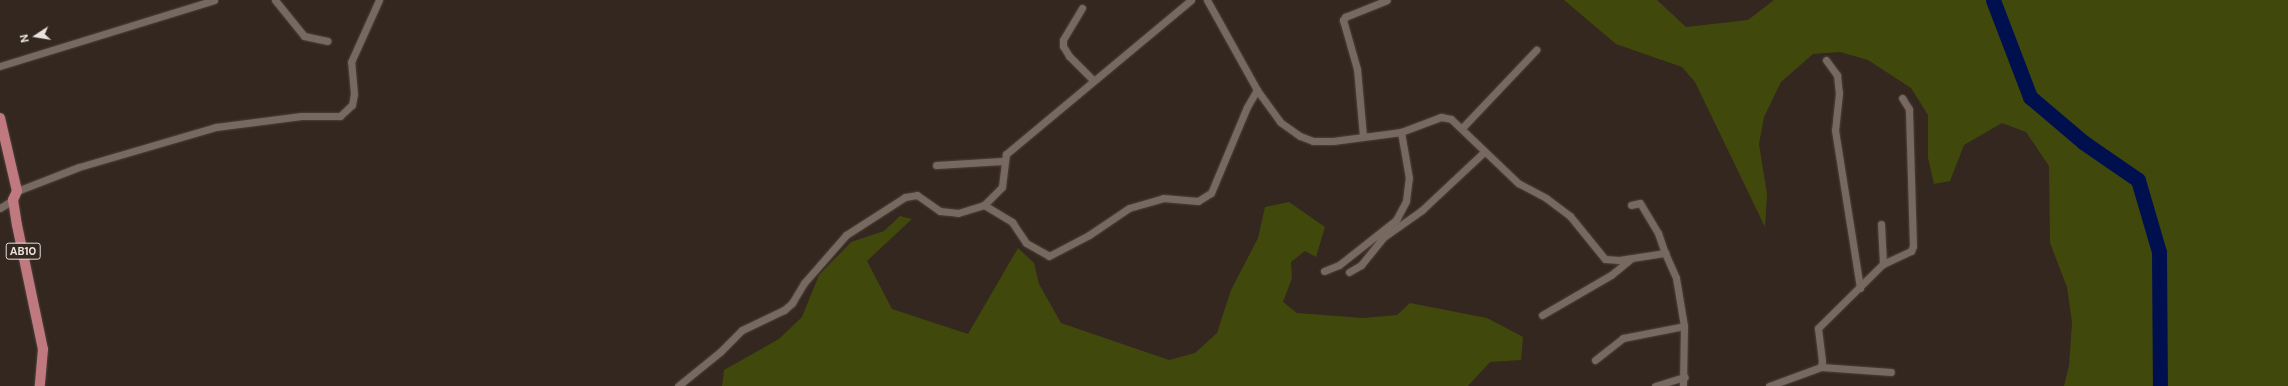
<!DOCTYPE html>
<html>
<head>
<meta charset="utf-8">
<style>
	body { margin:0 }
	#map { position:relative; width:2288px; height:386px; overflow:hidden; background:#33271f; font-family:"DM Sans",sans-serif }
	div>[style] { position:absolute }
	.green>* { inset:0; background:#41480c }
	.river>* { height:15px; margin:-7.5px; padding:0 7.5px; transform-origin:7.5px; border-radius:7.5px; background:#00104f }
	.roads { filter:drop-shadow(0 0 1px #4d423c) drop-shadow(0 0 1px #4d423c) }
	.street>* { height:7px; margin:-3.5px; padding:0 3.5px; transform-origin:3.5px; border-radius:3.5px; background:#776960 }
	.primary>* { height:10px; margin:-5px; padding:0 5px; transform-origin:5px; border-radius:5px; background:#c17980 }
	span { translate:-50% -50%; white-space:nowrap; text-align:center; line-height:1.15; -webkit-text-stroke:3.5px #33271f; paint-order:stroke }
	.shield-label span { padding:1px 3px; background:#33271f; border:1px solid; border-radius:3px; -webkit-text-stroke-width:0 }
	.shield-label { font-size:11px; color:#eae2dd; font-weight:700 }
	.north { position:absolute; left:16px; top:16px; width:40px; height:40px; -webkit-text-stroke:3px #33271f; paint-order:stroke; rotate:258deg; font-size:11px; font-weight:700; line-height:16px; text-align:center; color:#eae2dd }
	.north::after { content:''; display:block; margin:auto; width:14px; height:18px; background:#eae2dd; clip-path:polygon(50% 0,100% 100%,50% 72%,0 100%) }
</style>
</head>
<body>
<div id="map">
	<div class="green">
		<div style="clip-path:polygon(1564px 0,1657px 0,1686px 27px,1748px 20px,1774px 0,2288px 0,2288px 386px,2064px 386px,2069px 366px,2072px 322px,2067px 287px,2050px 243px,2049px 166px,2026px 132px,2002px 123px,1964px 145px,1950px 181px,1934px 184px,1928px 158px,1928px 115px,1911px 88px,1868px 60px,1840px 52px,1813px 54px,1781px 82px,1764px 117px,1759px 144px,1767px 194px,1765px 227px,1695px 82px,1682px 67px,1616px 44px)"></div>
		<div style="clip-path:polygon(1289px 202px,1325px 227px,1316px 257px,1305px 251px,1291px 262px,1292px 278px,1283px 302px,1297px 313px,1363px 318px,1397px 315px,1410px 303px,1487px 318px,1523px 337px,1521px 360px,1490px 362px,1468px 386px,722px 386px,724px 370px,779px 339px,802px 317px,819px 275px,851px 242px,884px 231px,900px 216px,912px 219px,867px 261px,892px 309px,968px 334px,1018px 248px,1034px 263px,1039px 284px,1061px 323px,1169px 360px,1195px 353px,1217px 333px,1231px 290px,1258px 238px,1265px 207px)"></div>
	</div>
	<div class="river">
		<div style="left:1993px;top:0;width:104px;rotate:69.1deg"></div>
		<div style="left:2030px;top:97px;width:70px;rotate:40.3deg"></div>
		<div style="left:2083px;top:142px;width:67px;rotate:34.6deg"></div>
		<div style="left:2138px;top:180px;width:75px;rotate:73.7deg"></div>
		<div style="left:2159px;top:252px;width:134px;rotate:89.6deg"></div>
	</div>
	<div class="roads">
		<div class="street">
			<div style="left:275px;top:0;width:46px;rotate:51.1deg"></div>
			<div style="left:304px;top:36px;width:24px;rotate:12deg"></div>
			<div style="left:1191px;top:0;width:241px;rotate:140.2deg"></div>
			<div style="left:1006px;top:154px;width:33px;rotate:97deg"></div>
			<div style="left:1002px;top:187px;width:25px;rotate:135deg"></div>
			<div style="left:984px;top:205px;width:33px;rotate:31deg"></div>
			<div style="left:1012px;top:222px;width:25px;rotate:56deg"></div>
			<div style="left:1026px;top:243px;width:26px;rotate:29deg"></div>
			<div style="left:1049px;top:256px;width:45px;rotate:-27.7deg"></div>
			<div style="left:1089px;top:235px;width:48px;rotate:-34deg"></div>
			<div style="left:1129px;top:208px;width:35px;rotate:-16deg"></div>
			<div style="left:1163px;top:198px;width:35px;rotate:5deg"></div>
			<div style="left:1198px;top:201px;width:15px;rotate:-32deg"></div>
			<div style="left:1211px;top:193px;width:93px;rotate:-67.3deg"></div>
			<div style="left:1247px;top:107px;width:20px;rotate:-60deg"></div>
			<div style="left:1207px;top:0;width:103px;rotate:60.9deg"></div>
			<div style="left:1257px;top:90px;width:39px;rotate:54deg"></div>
			<div style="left:1280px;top:122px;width:24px;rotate:35deg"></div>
			<div style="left:1300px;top:136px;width:14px;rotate:21deg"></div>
			<div style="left:1313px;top:141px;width:20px"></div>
			<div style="left:1333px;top:141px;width:69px;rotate:-7.5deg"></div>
			<div style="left:1401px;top:132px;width:43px;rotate:-20.6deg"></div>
			<div style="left:1441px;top:117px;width:10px;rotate:11deg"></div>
			<div style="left:1451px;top:119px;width:93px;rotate:43.7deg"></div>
			<div style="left:1518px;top:183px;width:32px;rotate:28deg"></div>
			<div style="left:1546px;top:198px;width:30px;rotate:37deg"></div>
			<div style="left:1570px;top:216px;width:55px;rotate:50.9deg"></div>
			<div style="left:1605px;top:259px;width:14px;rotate:4deg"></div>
			<div style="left:1619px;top:260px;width:47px;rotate:-8.7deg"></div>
			<div style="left:1665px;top:253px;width:27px;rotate:66deg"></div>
			<div style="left:1676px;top:278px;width:49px;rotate:80.5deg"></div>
			<div style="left:1684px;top:326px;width:60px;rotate:91deg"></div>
			<div style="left:1082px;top:8px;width:37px;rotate:121deg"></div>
			<div style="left:1063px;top:40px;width:6px;rotate:90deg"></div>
			<div style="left:1063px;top:46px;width:12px;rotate:59deg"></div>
			<div style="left:1069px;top:56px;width:35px;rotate:45deg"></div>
			<div style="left:1826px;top:60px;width:19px;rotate:54deg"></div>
			<div style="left:1837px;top:75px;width:18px;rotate:84deg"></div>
			<div style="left:1839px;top:93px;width:37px;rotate:96deg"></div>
			<div style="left:1835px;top:130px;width:160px;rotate:81deg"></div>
			<div style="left:0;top:66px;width:224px;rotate:-17.1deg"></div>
			<div style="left:1462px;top:128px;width:108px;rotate:-46.5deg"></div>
			<div style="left:1363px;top:136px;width:67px;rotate:-95.1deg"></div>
			<div style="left:1357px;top:69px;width:51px;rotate:-105.9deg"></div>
			<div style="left:1343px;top:20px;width:4px;rotate:-56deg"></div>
			<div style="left:1345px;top:17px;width:45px;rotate:-22deg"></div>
			<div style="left:936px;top:165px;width:67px;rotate:-3.4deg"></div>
			<div style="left:17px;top:191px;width:66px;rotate:-21.2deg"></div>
			<div style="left:79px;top:167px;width:143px;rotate:-16.3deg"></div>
			<div style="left:216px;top:127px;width:86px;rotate:-7.4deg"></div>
			<div style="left:301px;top:116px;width:39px"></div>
			<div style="left:340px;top:116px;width:16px;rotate:-43deg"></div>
			<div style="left:352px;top:105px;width:11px;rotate:-80deg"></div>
			<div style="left:354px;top:94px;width:32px;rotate:-95deg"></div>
			<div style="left:351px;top:62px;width:68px;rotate:-65.7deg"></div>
			<div style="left:1631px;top:205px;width:9px;rotate:-13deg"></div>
			<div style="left:1640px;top:203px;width:35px;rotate:59deg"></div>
			<div style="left:1658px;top:233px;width:21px;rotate:71deg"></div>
			<div style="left:0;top:208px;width:15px;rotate:-32deg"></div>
			<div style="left:1881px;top:224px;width:40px;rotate:87.1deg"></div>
			<div style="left:1324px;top:271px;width:16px;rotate:-22deg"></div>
			<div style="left:1339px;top:265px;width:73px;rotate:-38.3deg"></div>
			<div style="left:1396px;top:220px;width:21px;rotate:-62deg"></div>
			<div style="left:1406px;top:201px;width:23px;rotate:-83deg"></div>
			<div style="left:1409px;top:178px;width:47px;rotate:-99.9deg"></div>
			<div style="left:1349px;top:272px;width:14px;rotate:-30deg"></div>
			<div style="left:1361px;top:265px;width:36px;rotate:-51deg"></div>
			<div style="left:1384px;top:237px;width:47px;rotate:-35.4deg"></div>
			<div style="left:1422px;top:210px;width:85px;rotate:-43.1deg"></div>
			<div style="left:1542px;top:315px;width:80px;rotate:-30.1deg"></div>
			<div style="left:1611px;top:275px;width:26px;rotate:-39deg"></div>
			<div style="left:1595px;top:360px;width:36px;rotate:-38deg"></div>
			<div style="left:1623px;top:338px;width:62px;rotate:-11.1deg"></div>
			<div style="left:1821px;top:367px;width:70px;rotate:4.1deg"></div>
			<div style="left:678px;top:386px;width:54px;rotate:-39deg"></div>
			<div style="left:720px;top:352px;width:31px;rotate:-45deg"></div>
			<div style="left:742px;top:330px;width:47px;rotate:-25.5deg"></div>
			<div style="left:784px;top:310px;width:11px;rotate:-41deg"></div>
			<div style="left:792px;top:303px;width:23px;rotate:-59deg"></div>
			<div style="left:804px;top:283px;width:64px;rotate:-48.8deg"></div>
			<div style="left:846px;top:235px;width:70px;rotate:-32.8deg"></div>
			<div style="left:905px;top:197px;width:12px;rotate:-9deg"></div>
			<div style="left:917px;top:195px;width:28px;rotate:35deg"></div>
			<div style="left:940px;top:211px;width:18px;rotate:6deg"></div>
			<div style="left:958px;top:213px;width:27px;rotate:-17deg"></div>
			<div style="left:1655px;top:386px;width:31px;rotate:-17deg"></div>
			<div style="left:1769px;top:386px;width:55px;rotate:-20.1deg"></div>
			<div style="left:1821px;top:367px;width:6px;rotate:-81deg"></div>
			<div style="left:1822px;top:361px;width:33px;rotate:-97deg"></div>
			<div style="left:1818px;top:328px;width:91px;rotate:-44.6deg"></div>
			<div style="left:1883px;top:264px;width:31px;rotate:-25deg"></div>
			<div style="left:1911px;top:251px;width:5px;rotate:-68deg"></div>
			<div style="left:1913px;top:246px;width:137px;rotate:-91.7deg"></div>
			<div style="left:1909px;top:109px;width:13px;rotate:-122deg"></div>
		</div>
		<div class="primary">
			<div style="left:0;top:118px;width:75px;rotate:76.9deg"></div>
			<div style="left:17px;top:191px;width:10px;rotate:114deg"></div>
			<div style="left:13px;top:200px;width:25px;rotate:81deg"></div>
			<div style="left:17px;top:225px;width:127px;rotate:78.2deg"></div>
			<div style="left:43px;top:349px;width:37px;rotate:95deg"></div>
		</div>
	</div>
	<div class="shield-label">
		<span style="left:23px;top:251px">AB10</span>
	</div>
	<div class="north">N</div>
</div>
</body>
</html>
